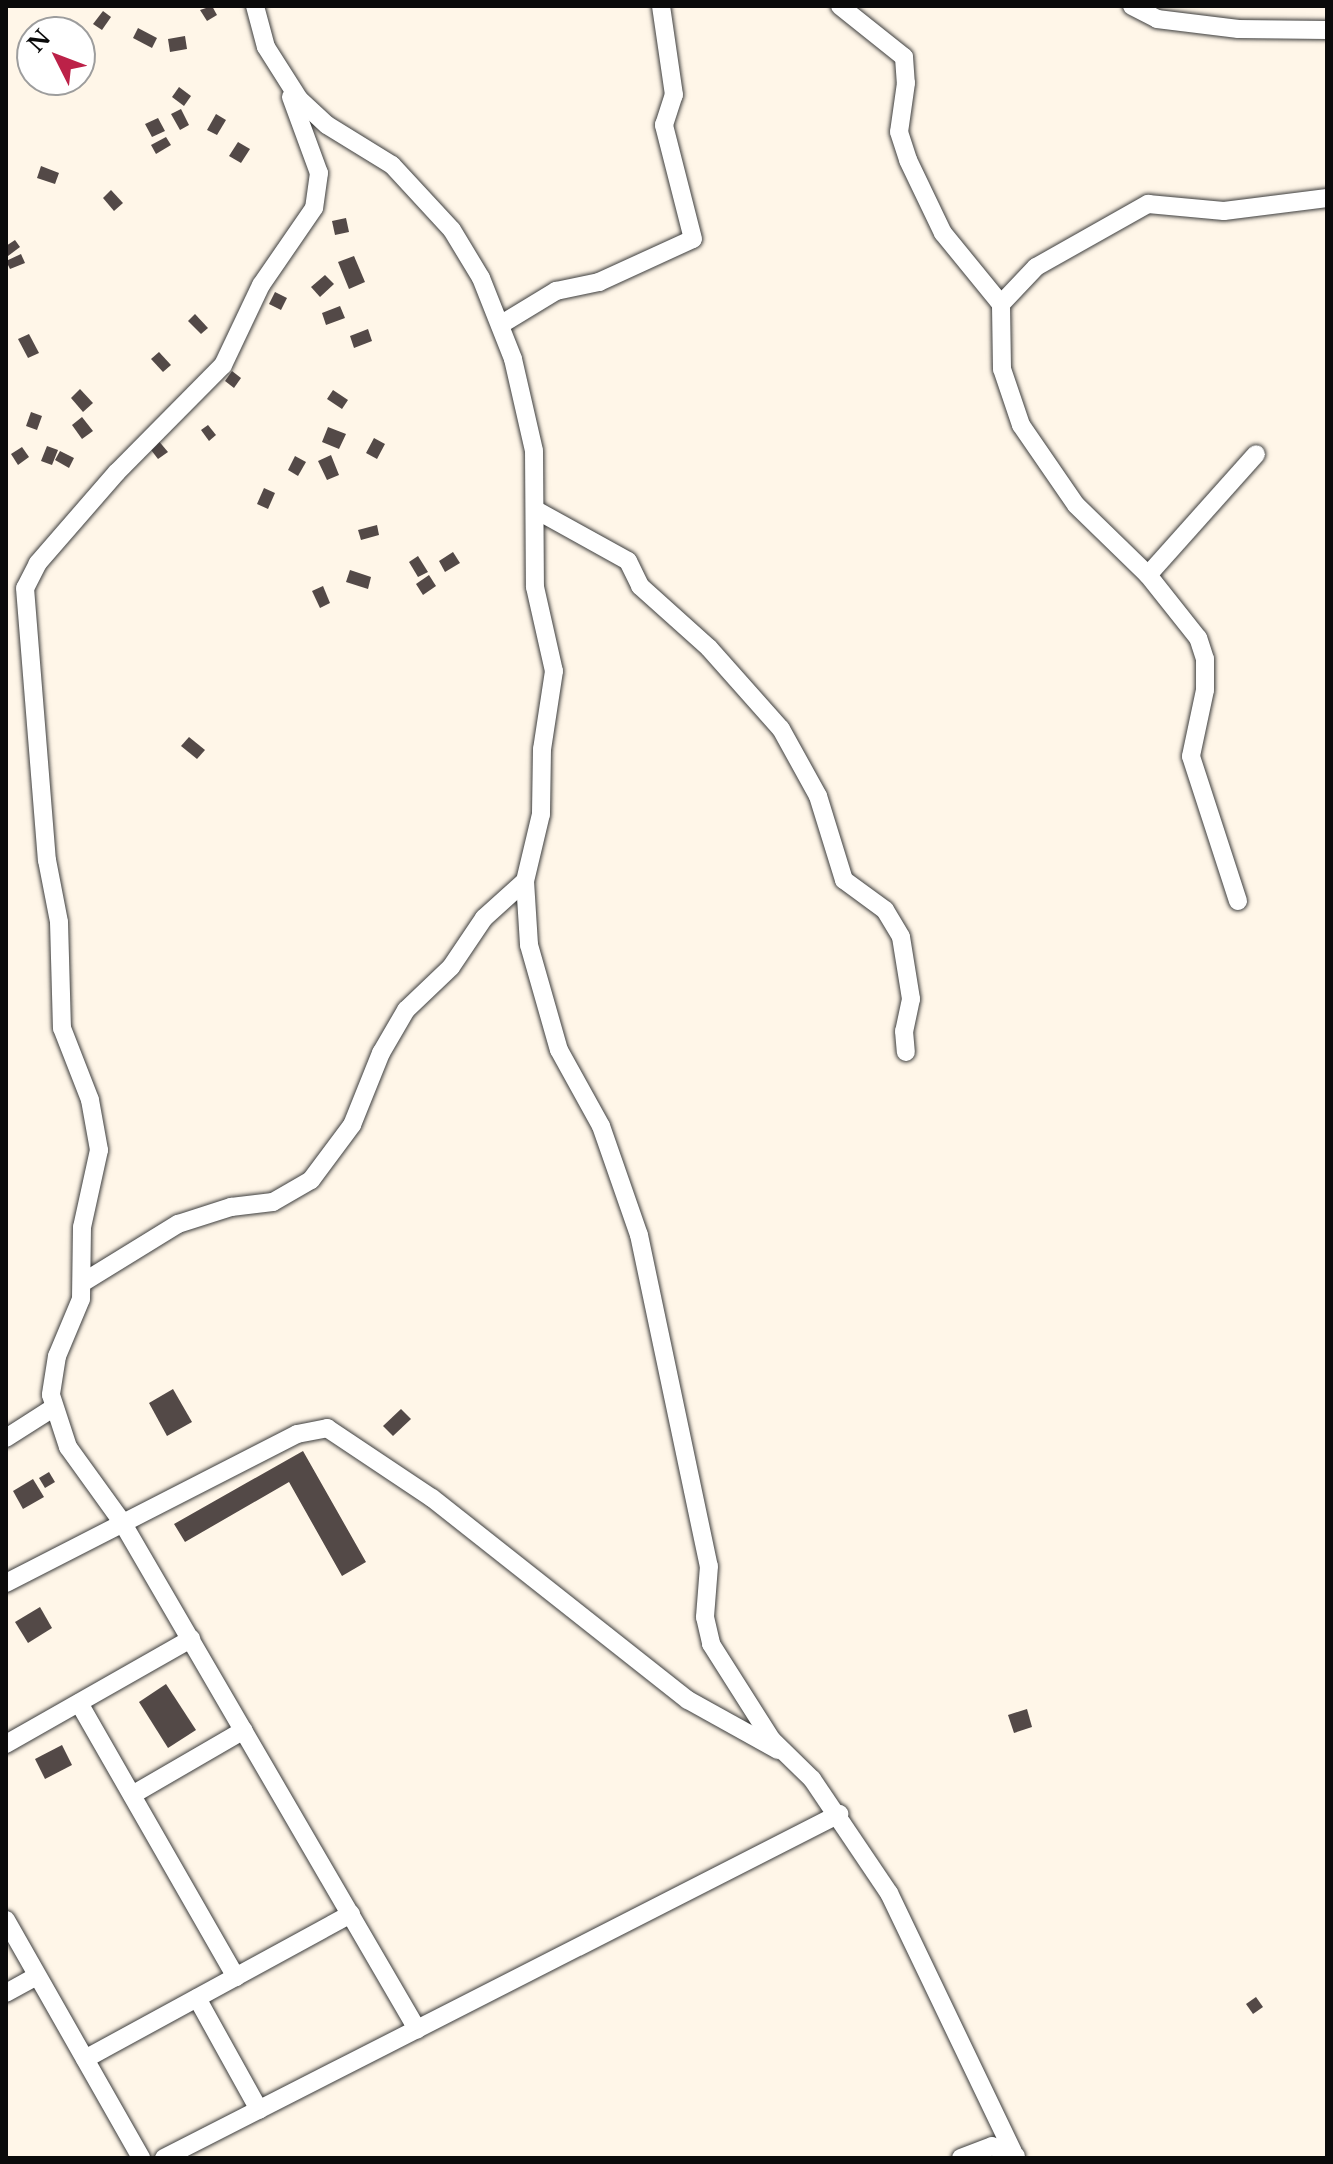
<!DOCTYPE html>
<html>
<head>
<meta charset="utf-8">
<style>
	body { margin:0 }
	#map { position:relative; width:1333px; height:2164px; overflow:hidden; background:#fff6e8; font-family:"Libre Baskerville",serif }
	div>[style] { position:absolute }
	.building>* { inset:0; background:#534947 }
	.roads { filter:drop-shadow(0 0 2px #3d3d3d) drop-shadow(0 0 2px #3d3d3d) }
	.street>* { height:18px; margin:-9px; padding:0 9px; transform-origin:9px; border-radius:9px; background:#fff }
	span { translate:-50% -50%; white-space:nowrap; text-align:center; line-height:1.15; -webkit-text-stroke:8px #fff; paint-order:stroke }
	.frame { position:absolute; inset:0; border:8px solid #0a0a0a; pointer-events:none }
	.north { position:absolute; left:16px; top:16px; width:80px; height:80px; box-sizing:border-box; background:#fff; border:2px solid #9d9d9d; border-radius:50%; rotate:312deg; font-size:22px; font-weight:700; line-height:32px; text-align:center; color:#0a0a0a }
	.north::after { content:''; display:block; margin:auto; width:28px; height:36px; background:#bc2148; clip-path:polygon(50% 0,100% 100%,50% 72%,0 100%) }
</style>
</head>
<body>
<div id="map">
	<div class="building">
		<div style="clip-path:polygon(212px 6px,217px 15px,207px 21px,200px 10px)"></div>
		<div style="clip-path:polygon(103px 11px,111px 17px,102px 30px,93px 24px)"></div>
		<div style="clip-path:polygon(138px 28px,157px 38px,152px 48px,133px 38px)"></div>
		<div style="clip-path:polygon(185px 36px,187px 49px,170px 52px,168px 39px)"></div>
		<div style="clip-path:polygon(179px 87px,191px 96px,184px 106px,172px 97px)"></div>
		<div style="clip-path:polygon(181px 109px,189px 125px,180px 130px,171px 114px)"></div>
		<div style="clip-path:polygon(216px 114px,226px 120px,217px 135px,207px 130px)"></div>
		<div style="clip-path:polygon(158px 118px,165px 131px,152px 137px,145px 124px)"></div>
		<div style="clip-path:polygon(166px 137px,171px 145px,156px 154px,151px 145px)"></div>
		<div style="clip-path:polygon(238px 142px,250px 149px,241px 163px,229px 156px)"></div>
		<div style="clip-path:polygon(41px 166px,59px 173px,55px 184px,37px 178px)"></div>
		<div style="clip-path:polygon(111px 190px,123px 203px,114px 211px,103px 198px)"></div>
		<div style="clip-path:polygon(346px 218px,349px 232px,335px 235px,332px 221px)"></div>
		<div style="clip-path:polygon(15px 240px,20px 247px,8px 256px,6px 246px)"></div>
		<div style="clip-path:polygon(21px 254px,25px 263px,10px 269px,6px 261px)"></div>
		<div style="clip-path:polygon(354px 256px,365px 282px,349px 289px,338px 262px)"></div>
		<div style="clip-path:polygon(325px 275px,334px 284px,320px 297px,311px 287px)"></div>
		<div style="clip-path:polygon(275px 292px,287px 298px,281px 310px,269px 304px)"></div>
		<div style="clip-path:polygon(340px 306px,345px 318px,326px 325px,322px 313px)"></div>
		<div style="clip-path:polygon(195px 314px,208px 328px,201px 334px,188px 321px)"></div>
		<div style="clip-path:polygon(368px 329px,372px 341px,354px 348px,350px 336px)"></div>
		<div style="clip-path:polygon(29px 334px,39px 353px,28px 358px,18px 339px)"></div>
		<div style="clip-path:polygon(159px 352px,171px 365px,163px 372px,151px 359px)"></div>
		<div style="clip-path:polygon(232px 371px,241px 378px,234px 388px,225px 381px)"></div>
		<div style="clip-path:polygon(80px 389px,93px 403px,83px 412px,71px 398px)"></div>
		<div style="clip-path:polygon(333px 390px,348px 400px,342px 409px,327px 399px)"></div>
		<div style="clip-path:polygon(31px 412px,42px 416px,37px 430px,26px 426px)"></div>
		<div style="clip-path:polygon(82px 417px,93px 431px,82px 439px,72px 425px)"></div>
		<div style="clip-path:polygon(208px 425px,216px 435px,209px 441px,201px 430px)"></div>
		<div style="clip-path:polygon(328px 427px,346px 434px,339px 449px,322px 442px)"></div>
		<div style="clip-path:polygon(374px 438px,385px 444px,377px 459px,366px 453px)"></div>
		<div style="clip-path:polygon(157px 439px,168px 452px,158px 459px,148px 446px)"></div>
		<div style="clip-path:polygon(47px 446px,58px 450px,52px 465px,41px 461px)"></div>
		<div style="clip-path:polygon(22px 447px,29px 457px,18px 465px,11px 454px)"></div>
		<div style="clip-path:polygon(60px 451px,74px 458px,69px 468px,55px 460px)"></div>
		<div style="clip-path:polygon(331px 455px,339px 475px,327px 480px,318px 461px)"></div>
		<div style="clip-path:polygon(295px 456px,306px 462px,298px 476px,288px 470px)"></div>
		<div style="clip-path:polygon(264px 488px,275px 493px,268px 509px,257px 504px)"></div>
		<div style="clip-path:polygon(377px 525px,379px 535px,361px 540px,358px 530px)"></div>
		<div style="clip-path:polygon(453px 552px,460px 563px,445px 572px,439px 561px)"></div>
		<div style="clip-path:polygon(418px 556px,428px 572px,418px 577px,409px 562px)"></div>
		<div style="clip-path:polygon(350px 570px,371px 577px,368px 589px,346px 582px)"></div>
		<div style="clip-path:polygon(429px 575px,436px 586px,423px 595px,416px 584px)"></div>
		<div style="clip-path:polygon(323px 586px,330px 603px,320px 608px,312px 591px)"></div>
		<div style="clip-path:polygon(189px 737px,205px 750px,197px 759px,181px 746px)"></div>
		<div style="clip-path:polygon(173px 1389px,192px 1422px,167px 1436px,149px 1403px)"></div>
		<div style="clip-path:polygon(401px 1409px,411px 1419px,393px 1436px,383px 1426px)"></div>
		<div style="clip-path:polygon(303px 1451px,366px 1562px,342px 1576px,289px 1482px,185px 1542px,174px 1524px)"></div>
		<div style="clip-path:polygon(49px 1472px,55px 1482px,45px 1488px,39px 1478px)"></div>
		<div style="clip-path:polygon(33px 1479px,44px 1497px,23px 1509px,13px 1491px)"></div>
		<div style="clip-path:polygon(40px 1607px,52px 1628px,28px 1643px,15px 1622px)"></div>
		<div style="clip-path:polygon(166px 1684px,196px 1730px,168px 1748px,139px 1702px)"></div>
		<div style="clip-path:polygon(1027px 1709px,1032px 1727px,1014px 1733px,1008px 1715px)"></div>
		<div style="clip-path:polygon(62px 1745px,72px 1765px,45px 1779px,35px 1759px)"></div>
		<div style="clip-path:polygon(1256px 1997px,1263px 2007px,1253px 2014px,1246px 2004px)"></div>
	</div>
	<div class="roads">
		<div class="street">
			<div style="left:255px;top:6px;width:42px;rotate:75deg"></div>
			<div style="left:266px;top:47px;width:62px;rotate:57.6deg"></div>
			<div style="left:299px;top:99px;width:38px;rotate:43deg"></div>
			<div style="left:327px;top:125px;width:76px;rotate:31.6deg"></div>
			<div style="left:392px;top:165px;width:88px;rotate:47.3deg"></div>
			<div style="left:452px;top:230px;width:56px;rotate:58.9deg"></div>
			<div style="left:481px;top:278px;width:87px;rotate:68.4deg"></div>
			<div style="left:513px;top:359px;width:94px;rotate:77.1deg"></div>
			<div style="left:534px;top:451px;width:136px;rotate:89.6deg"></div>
			<div style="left:535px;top:587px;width:86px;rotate:77.3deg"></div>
			<div style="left:554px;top:671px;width:79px;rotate:98.7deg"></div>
			<div style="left:542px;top:749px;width:65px;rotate:90.9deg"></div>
			<div style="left:541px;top:814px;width:69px;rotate:103.4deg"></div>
			<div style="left:525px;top:881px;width:64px;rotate:86.4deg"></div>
			<div style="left:529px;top:945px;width:109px;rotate:74.1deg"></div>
			<div style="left:559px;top:1050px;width:87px;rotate:61.1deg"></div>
			<div style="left:601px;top:1126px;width:115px;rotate:70.8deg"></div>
			<div style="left:639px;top:1235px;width:338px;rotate:78.1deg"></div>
			<div style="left:709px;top:1566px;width:51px;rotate:94.5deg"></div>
			<div style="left:705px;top:1617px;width:28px;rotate:77deg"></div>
			<div style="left:711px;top:1644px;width:114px;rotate:57.6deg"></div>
			<div style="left:772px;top:1740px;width:56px;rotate:44.3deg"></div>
			<div style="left:812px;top:1779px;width:138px;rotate:56deg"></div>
			<div style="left:889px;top:1893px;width:287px;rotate:64.4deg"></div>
			<div style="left:840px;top:6px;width:82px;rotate:38.6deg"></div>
			<div style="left:904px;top:57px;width:26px;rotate:86deg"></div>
			<div style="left:906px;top:83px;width:49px;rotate:98.1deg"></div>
			<div style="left:899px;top:132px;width:29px;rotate:72deg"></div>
			<div style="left:908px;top:160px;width:81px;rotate:64.4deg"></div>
			<div style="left:943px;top:233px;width:92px;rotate:50.8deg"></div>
			<div style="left:1132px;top:6px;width:28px;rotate:27deg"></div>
			<div style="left:1157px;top:19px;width:82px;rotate:7deg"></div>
			<div style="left:1238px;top:29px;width:89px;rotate:0.6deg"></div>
			<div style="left:291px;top:97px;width:81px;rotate:69.8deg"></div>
			<div style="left:319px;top:173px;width:35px;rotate:98deg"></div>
			<div style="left:314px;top:208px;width:93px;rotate:124.5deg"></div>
			<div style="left:261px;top:285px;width:89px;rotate:115.4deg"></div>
			<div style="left:223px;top:365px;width:151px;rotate:134.7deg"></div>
			<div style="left:117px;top:472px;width:121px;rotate:131deg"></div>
			<div style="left:38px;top:563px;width:28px;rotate:117deg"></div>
			<div style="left:25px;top:588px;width:273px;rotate:85.4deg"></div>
			<div style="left:47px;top:860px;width:63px;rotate:79deg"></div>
			<div style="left:59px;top:922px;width:106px;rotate:88.4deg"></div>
			<div style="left:62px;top:1028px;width:77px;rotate:68.7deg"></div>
			<div style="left:90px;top:1100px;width:51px;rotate:79.8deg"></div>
			<div style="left:99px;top:1150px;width:79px;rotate:102.4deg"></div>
			<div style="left:82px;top:1227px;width:72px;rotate:90.8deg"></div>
			<div style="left:81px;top:1299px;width:62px;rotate:112.8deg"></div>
			<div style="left:57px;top:1356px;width:39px;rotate:99deg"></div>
			<div style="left:51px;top:1395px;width:55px;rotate:71.9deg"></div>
			<div style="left:68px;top:1447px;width:92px;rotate:54.2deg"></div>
			<div style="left:122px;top:1522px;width:587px;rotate:59.81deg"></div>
			<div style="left:500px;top:325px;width:66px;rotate:-31.3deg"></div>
			<div style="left:556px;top:291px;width:44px;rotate:-11.8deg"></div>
			<div style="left:599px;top:282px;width:103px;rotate:-24.6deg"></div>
			<div style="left:693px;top:239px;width:118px;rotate:-104.3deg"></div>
			<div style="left:664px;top:125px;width:32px;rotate:-72deg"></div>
			<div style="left:674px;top:95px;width:90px;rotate:-98.3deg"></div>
			<div style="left:536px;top:510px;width:105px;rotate:29deg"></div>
			<div style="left:628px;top:561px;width:28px;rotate:64deg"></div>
			<div style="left:640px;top:586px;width:93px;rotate:41.9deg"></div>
			<div style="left:709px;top:648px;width:108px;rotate:48.4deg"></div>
			<div style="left:781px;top:729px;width:77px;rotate:61.1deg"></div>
			<div style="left:818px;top:796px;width:88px;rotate:72.8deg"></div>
			<div style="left:844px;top:880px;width:51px;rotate:36.2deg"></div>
			<div style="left:885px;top:910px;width:31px;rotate:59deg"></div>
			<div style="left:901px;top:937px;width:63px;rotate:80.8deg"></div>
			<div style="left:911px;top:999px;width:33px;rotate:102deg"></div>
			<div style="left:904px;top:1031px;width:21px;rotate:85deg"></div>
			<div style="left:1148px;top:575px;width:162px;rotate:-48.2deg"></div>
			<div style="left:1238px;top:901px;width:152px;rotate:-108deg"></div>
			<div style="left:1191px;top:756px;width:67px;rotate:-78deg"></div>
			<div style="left:1205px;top:690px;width:31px;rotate:-90deg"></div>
			<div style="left:1205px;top:659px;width:22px;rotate:-108deg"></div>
			<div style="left:1198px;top:638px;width:80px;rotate:-128.4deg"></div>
			<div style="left:1148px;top:575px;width:100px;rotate:-135.8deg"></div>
			<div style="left:1076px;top:505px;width:97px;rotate:-124.5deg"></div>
			<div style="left:1021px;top:425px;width:59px;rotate:-108.7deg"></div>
			<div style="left:1002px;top:369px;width:65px;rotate:-90.9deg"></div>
			<div style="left:1001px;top:304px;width:51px;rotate:-46.6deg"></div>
			<div style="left:1036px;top:267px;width:129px;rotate:-29.4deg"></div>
			<div style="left:1148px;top:204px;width:76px;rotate:5.3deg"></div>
			<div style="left:1224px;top:211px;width:104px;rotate:-7.2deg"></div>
			<div style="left:82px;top:1283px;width:113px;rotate:-31.6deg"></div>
			<div style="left:178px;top:1224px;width:56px;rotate:-17.8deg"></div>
			<div style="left:231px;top:1207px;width:42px;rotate:-6.8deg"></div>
			<div style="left:273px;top:1202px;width:44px;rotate:-30.1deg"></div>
			<div style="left:311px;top:1180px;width:69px;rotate:-53.3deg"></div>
			<div style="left:352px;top:1125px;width:78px;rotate:-68.1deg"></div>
			<div style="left:381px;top:1053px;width:50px;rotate:-59.8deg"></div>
			<div style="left:406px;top:1010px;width:62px;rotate:-43.7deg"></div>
			<div style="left:451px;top:967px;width:59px;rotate:-56deg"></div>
			<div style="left:484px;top:918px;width:55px;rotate:-42.1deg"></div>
			<div style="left:6px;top:1438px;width:56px;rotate:-32.6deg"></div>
			<div style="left:6px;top:1583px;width:327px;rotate:-27.1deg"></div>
			<div style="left:297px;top:1434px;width:31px;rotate:-11deg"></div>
			<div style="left:327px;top:1428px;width:126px;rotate:33.7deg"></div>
			<div style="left:432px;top:1498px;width:326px;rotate:38.3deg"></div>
			<div style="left:688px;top:1700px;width:103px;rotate:29.1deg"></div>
			<div style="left:79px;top:1703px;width:316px;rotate:60.2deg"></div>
			<div style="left:6px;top:1744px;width:213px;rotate:-29.6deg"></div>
			<div style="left:132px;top:1795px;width:129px;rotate:-30.1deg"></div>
			<div style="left:6px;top:1920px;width:274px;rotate:60.4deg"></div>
			<div style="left:6px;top:1993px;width:35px;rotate:-29deg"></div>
			<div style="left:197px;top:1998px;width:128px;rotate:61deg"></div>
			<div style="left:85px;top:2059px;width:303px;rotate:-28.6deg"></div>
			<div style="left:164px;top:2158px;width:758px;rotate:-27deg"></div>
			<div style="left:961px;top:2158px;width:33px;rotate:-21deg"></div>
			<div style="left:992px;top:2146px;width:26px;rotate:23deg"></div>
		</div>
	</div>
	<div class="frame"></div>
	<div class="north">N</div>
</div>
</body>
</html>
